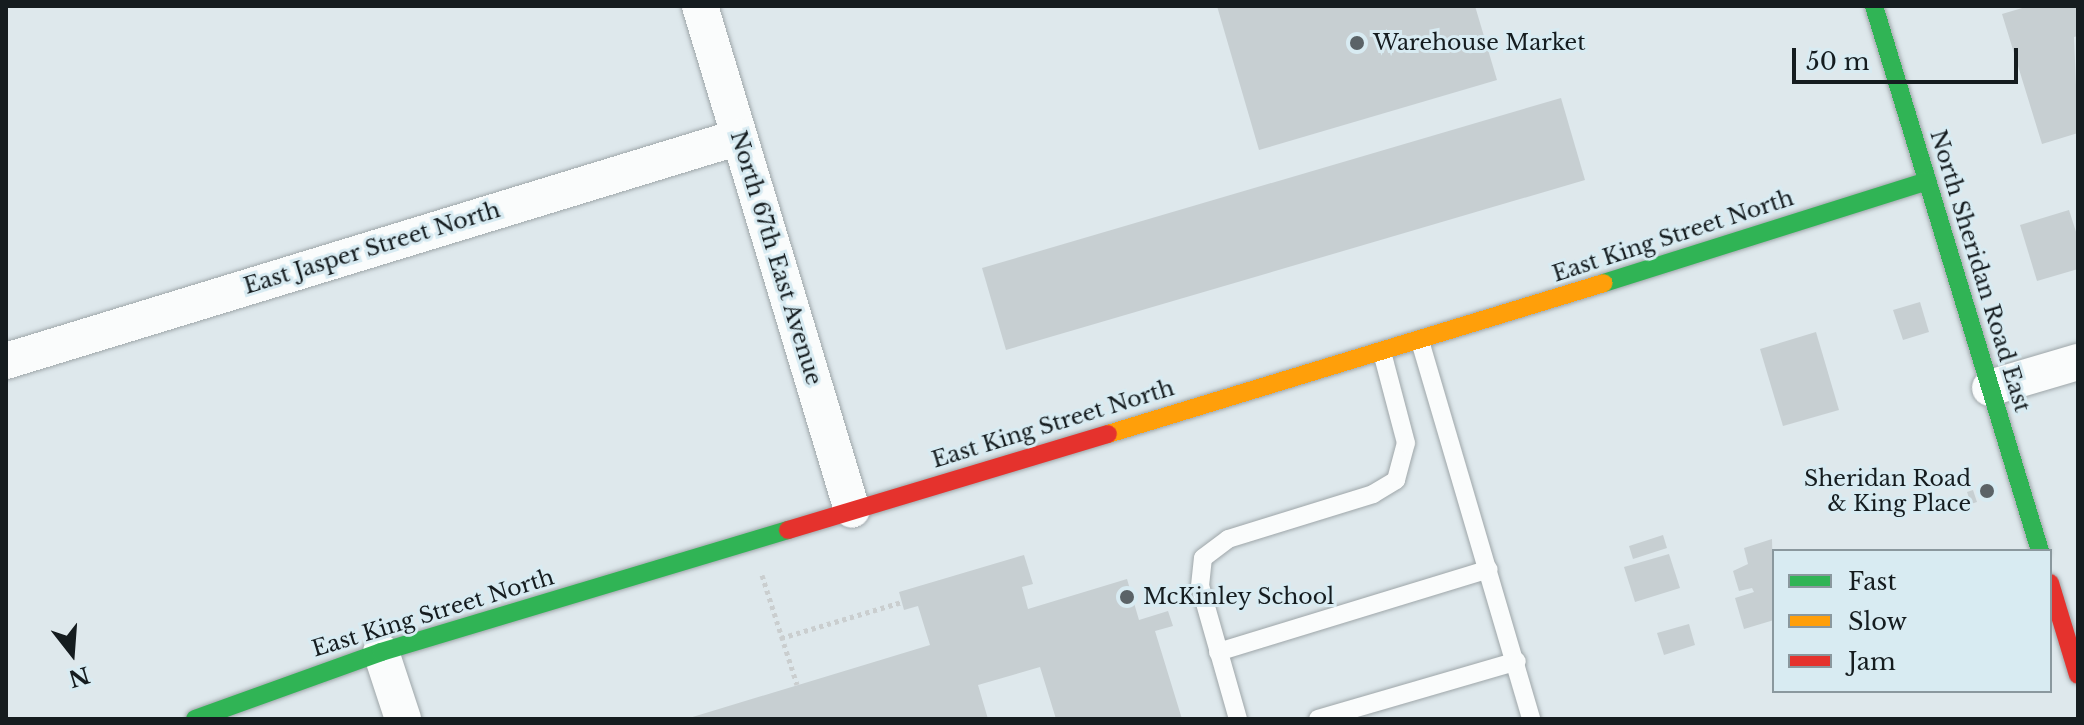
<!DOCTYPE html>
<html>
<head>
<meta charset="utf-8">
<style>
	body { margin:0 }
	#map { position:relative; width:2084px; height:725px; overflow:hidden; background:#dee8ec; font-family:"Libre Baskerville",serif }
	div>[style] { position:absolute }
	.building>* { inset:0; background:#c7cfd2 }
	.path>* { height:5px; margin-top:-2.5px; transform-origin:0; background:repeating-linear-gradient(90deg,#cacecf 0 4px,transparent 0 8px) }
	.roads { filter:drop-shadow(0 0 2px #9ea6a9) drop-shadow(0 0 2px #9ea6a9) }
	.lane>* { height:18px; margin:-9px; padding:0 9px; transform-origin:9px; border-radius:9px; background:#fafcfc }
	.street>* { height:36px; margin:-18px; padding:0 18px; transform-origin:18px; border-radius:18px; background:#fafcfc }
	.fast>* { height:18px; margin:-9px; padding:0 9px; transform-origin:9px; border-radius:9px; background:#30b455 }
	.slow>* { height:18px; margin:-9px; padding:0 9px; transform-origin:9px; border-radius:9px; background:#ff9f0a }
	.jam>* { height:18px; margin:-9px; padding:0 9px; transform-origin:9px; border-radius:9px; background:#e5322d }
	.dots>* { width:22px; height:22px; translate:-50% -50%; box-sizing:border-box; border:4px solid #d8ebf2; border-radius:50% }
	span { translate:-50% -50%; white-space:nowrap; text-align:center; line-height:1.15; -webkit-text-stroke:6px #d8ebf2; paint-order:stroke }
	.poi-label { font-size:22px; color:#151c1f }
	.left { translate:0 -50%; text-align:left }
	.right { translate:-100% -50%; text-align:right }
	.street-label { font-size:22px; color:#151c1f }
	.frame { position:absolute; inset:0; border:8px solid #151c1f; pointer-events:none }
	.legend { position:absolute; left:1772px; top:549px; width:280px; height:144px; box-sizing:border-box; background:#d8ebf2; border:2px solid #8a989e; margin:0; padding:10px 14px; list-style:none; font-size:24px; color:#151c1f }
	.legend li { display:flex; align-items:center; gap:16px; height:40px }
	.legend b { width:40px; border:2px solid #8a989e }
	.north { position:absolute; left:32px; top:613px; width:80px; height:80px; -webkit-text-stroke:6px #d8ebf2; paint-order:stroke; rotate:163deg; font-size:22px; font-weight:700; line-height:32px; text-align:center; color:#151c1f }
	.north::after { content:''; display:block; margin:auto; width:28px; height:36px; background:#151c1f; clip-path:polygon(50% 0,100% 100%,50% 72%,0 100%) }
	.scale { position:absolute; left:1792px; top:48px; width:226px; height:36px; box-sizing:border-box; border:4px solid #151c1f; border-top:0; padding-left:10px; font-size:24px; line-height:28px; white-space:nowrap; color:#151c1f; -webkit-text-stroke:6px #d8ebf2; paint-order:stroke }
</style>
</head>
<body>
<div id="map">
	<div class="building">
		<div style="clip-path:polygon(1217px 6px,1475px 6px,1497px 80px,1259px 150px)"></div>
		<div style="clip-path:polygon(2029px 6px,2078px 6px,2078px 36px,2074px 37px,2078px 133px,2042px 144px,2002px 14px)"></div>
		<div style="clip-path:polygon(1561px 98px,1585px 180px,1006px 350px,982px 268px)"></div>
		<div style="clip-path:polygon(2069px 210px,2078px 238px,2078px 269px,2037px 281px,2020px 225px)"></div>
		<div style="clip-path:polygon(1920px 302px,1929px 332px,1903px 340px,1893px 310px)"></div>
		<div style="clip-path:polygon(1816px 332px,1839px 410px,1783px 426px,1760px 349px)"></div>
		<div style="clip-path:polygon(1973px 490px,1977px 502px,1971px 504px,1967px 492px)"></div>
		<div style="clip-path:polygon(1663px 535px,1667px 548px,1633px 559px,1629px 546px)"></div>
		<div style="clip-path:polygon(1772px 539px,1774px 620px,1744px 629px,1735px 598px,1754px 592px,1752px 588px,1739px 591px,1733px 571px,1748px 564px,1744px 548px)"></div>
		<div style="clip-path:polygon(1669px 554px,1680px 588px,1635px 602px,1624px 567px)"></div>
		<div style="clip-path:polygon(1024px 555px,1033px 584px,1022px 587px,1028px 609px,1127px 579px,1139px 620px,1168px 611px,1173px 626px,1155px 631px,1182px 719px,1056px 719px,1040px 667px,978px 685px,988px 719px,686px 719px,930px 645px,918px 606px,904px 610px,899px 592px)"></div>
		<div style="clip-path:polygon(1689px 624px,1695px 645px,1664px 655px,1657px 633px)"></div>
	</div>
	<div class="path">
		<div style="left:762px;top:575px;width:115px;rotate:72.3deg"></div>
		<div style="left:781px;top:638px;width:126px;rotate:-16.6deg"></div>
	</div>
	<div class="roads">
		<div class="lane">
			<div style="left:1420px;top:341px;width:394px;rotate:73.6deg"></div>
			<div style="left:1218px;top:652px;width:283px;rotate:-17deg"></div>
			<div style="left:1238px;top:719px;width:138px;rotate:-105.9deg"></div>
			<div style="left:1200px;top:586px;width:28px;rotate:-84deg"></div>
			<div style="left:1203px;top:558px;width:31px;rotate:-37deg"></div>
			<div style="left:1228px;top:539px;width:152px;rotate:-17.2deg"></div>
			<div style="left:1373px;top:494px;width:27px;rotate:-31deg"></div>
			<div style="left:1396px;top:480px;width:38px;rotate:-75deg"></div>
			<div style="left:1406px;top:443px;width:94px;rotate:-104.8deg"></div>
			<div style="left:1318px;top:719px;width:207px;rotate:-16.2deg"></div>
		</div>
		<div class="street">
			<div style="left:700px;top:6px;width:526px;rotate:73.22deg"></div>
			<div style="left:6px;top:361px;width:766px;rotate:-16.99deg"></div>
			<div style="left:1990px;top:388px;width:92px;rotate:-16.5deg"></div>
			<div style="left:381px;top:652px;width:71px;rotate:71.8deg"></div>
		</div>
		<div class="fast">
			<div style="left:1874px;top:6px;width:570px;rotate:73.06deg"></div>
			<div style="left:1604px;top:283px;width:339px;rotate:-17.5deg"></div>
			<div style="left:195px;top:719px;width:198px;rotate:-19.8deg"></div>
			<div style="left:381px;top:652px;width:425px;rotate:-16.7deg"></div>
		</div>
		<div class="slow">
			<div style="left:1108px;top:434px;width:518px;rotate:-16.93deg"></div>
		</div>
		<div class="jam">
			<div style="left:788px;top:530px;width:334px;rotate:-16.7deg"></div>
			<div style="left:2050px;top:583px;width:96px;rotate:73.1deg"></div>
		</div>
	</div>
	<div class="dots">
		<div style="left:1357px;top:43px;background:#5b6367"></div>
		<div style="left:1987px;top:491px;background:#5b6367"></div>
		<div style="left:1127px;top:597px;background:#5b6367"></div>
	</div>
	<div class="poi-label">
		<span class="left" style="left:1373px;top:43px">Warehouse Market</span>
		<span class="right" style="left:1971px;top:491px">Sheridan Road<br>&amp; King Place</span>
		<span class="left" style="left:1143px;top:597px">McKinley School</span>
	</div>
	<div class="street-label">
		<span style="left:1673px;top:236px;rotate:-18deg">East King Street North</span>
		<span style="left:372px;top:248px;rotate:-17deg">East Jasper Street North</span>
		<span style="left:776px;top:258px;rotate:73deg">North 67th East Avenue</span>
		<span style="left:1980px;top:271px;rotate:73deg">North Sheridan Road East</span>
		<span style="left:1053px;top:424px;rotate:-17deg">East King Street North</span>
		<span style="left:433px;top:613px;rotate:-17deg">East King Street North</span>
	</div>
	<div class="frame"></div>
	<ul class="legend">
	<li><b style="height:10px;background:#30b455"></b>Fast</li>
	<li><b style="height:10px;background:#ff9f0a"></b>Slow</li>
	<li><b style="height:10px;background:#e5322d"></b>Jam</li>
	</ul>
	<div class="north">N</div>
	<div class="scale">50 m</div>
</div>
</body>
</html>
